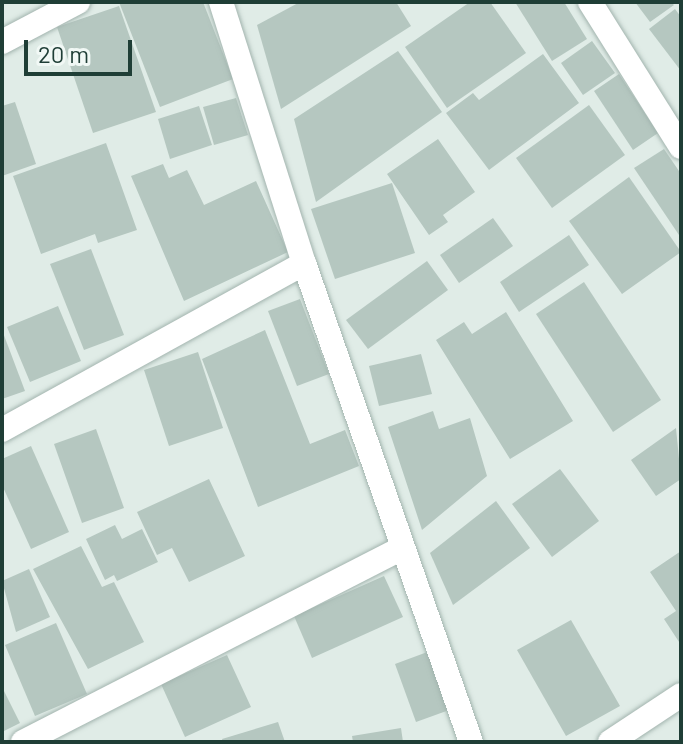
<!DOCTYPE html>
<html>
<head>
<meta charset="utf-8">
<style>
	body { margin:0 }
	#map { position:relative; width:683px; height:744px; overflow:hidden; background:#e0ece7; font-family:Barlow,sans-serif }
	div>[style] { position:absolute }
	.building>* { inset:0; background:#b5c7c0 }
	.roads { filter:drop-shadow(0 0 2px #a2b4ae) drop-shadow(0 0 2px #a2b4ae) }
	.street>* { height:24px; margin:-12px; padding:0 12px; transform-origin:12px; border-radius:12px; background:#fff }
	.secondary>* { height:24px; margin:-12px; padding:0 12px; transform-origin:12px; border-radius:12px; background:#fff }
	span { translate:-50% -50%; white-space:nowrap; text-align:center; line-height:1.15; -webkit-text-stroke:7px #f1f8f5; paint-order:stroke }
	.frame { position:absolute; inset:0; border:4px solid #1f3e36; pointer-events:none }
	.scale { position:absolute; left:24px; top:40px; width:108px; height:36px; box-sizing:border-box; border:4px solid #1f3e36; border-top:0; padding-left:10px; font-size:24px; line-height:28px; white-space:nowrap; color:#1f3e36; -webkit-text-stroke:6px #f1f8f5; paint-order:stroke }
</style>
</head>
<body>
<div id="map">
	<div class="building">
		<div style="clip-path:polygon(119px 2px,203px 2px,233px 79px,160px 107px)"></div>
		<div style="clip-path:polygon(300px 2px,396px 2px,411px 26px,281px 109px,257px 25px)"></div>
		<div style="clip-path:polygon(470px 2px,490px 2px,526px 53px,447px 108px,405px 47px)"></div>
		<div style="clip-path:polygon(515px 2px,564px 2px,587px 39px,552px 61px)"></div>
		<div style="clip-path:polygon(635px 2px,671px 2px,674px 5px,650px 22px)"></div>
		<div style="clip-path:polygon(119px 6px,156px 112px,93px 133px,57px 27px)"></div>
		<div style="clip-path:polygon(675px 9px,681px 17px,681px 71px,649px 29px)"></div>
		<div style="clip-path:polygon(592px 41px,615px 73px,583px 95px,561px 63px)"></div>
		<div style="clip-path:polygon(398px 51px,442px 112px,316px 202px,294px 119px)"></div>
		<div style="clip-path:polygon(543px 54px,579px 103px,489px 170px,446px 113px,473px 93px,479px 100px)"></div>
		<div style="clip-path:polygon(619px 74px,658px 133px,633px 150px,594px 91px)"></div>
		<div style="clip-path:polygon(236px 98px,248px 135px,214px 145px,203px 107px)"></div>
		<div style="clip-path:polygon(15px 102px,36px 164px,2px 176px,2px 106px)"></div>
		<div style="clip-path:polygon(589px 105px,625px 155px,552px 208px,516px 158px)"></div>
		<div style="clip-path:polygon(199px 106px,212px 145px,170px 159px,158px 119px)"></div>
		<div style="clip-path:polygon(438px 139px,475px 192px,443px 215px,448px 222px,429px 235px,387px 174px)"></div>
		<div style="clip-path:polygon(106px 143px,137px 230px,98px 243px,95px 234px,41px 254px,13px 176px)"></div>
		<div style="clip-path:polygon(664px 149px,681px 174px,681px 238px,634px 168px)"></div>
		<div style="clip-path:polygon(163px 164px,169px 178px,187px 170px,204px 205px,256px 181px,288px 252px,184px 301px,131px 176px)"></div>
		<div style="clip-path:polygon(629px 177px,681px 252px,622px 294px,569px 221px)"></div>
		<div style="clip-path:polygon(392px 183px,415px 253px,335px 279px,311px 209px)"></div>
		<div style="clip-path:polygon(493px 218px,513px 246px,459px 283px,440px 255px)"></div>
		<div style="clip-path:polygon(569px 235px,589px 265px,519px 312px,500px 282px)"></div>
		<div style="clip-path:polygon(91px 249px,124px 335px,84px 350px,50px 264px)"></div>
		<div style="clip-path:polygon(427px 261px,448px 290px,368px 349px,346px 320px)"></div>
		<div style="clip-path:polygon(584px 282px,661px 400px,613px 432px,536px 314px)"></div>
		<div style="clip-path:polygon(300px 299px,329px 374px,297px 386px,268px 311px)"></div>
		<div style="clip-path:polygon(58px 306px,81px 361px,30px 382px,7px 327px)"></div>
		<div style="clip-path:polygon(506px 312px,573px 421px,510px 459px,436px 340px,464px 322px,472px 334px)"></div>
		<div style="clip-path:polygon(2px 330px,25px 391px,2px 399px)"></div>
		<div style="clip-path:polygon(265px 330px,310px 444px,345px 430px,359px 466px,258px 507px,202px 359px)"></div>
		<div style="clip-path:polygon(198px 352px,223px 428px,169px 446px,144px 370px)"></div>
		<div style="clip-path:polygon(421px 354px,432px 394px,379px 406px,369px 366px)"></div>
		<div style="clip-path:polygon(433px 411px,439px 429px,470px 418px,487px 476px,422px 530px,388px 427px)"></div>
		<div style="clip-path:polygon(676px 428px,681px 479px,656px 496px,631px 460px)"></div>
		<div style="clip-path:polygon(96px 429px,124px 508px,82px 523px,54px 444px)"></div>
		<div style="clip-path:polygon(31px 446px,69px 532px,31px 549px,2px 485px,2px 459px)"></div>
		<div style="clip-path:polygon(560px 469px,599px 521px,552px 557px,512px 504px)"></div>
		<div style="clip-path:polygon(209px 479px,245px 556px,189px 582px,172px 548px,157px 555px,137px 512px)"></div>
		<div style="clip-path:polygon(496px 501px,530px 548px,453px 605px,430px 553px)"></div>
		<div style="clip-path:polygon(115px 525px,122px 539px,142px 529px,158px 562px,117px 581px,114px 575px,105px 580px,86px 539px)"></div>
		<div style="clip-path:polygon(81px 546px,102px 587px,114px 582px,144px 642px,88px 669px,33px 569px)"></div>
		<div style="clip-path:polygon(681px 551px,681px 645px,664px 619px,676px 611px,650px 572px)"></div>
		<div style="clip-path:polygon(29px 569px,50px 617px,16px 632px,2px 581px)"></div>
		<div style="clip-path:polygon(384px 576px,403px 617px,312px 658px,294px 616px)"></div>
		<div style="clip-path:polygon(571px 620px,620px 706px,566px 736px,517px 650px)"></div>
		<div style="clip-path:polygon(56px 623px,87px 694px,35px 716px,5px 645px)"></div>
		<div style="clip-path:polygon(430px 651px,452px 709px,416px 722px,395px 664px)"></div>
		<div style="clip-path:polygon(227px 655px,251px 707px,185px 737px,161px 684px)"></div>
		<div style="clip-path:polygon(2px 687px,20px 723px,2px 732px)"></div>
		<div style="clip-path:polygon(278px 722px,285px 742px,223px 742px,222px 739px)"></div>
		<div style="clip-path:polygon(401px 728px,403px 742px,353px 742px,352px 736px)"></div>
	</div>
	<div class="roads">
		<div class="street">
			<div style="left:221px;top:2px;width:274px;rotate:72.4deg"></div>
			<div style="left:304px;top:263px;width:507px;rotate:70.78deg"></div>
			<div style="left:2px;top:42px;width:86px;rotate:-27.8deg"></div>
			<div style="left:2px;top:430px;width:345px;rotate:-28.9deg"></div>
			<div style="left:23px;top:742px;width:426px;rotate:-27.1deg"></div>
			<div style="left:610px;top:742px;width:85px;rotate:-33.5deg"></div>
		</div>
		<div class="secondary">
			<div style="left:590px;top:2px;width:171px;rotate:57.9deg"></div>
		</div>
	</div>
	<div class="frame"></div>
	<div class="scale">20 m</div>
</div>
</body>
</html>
